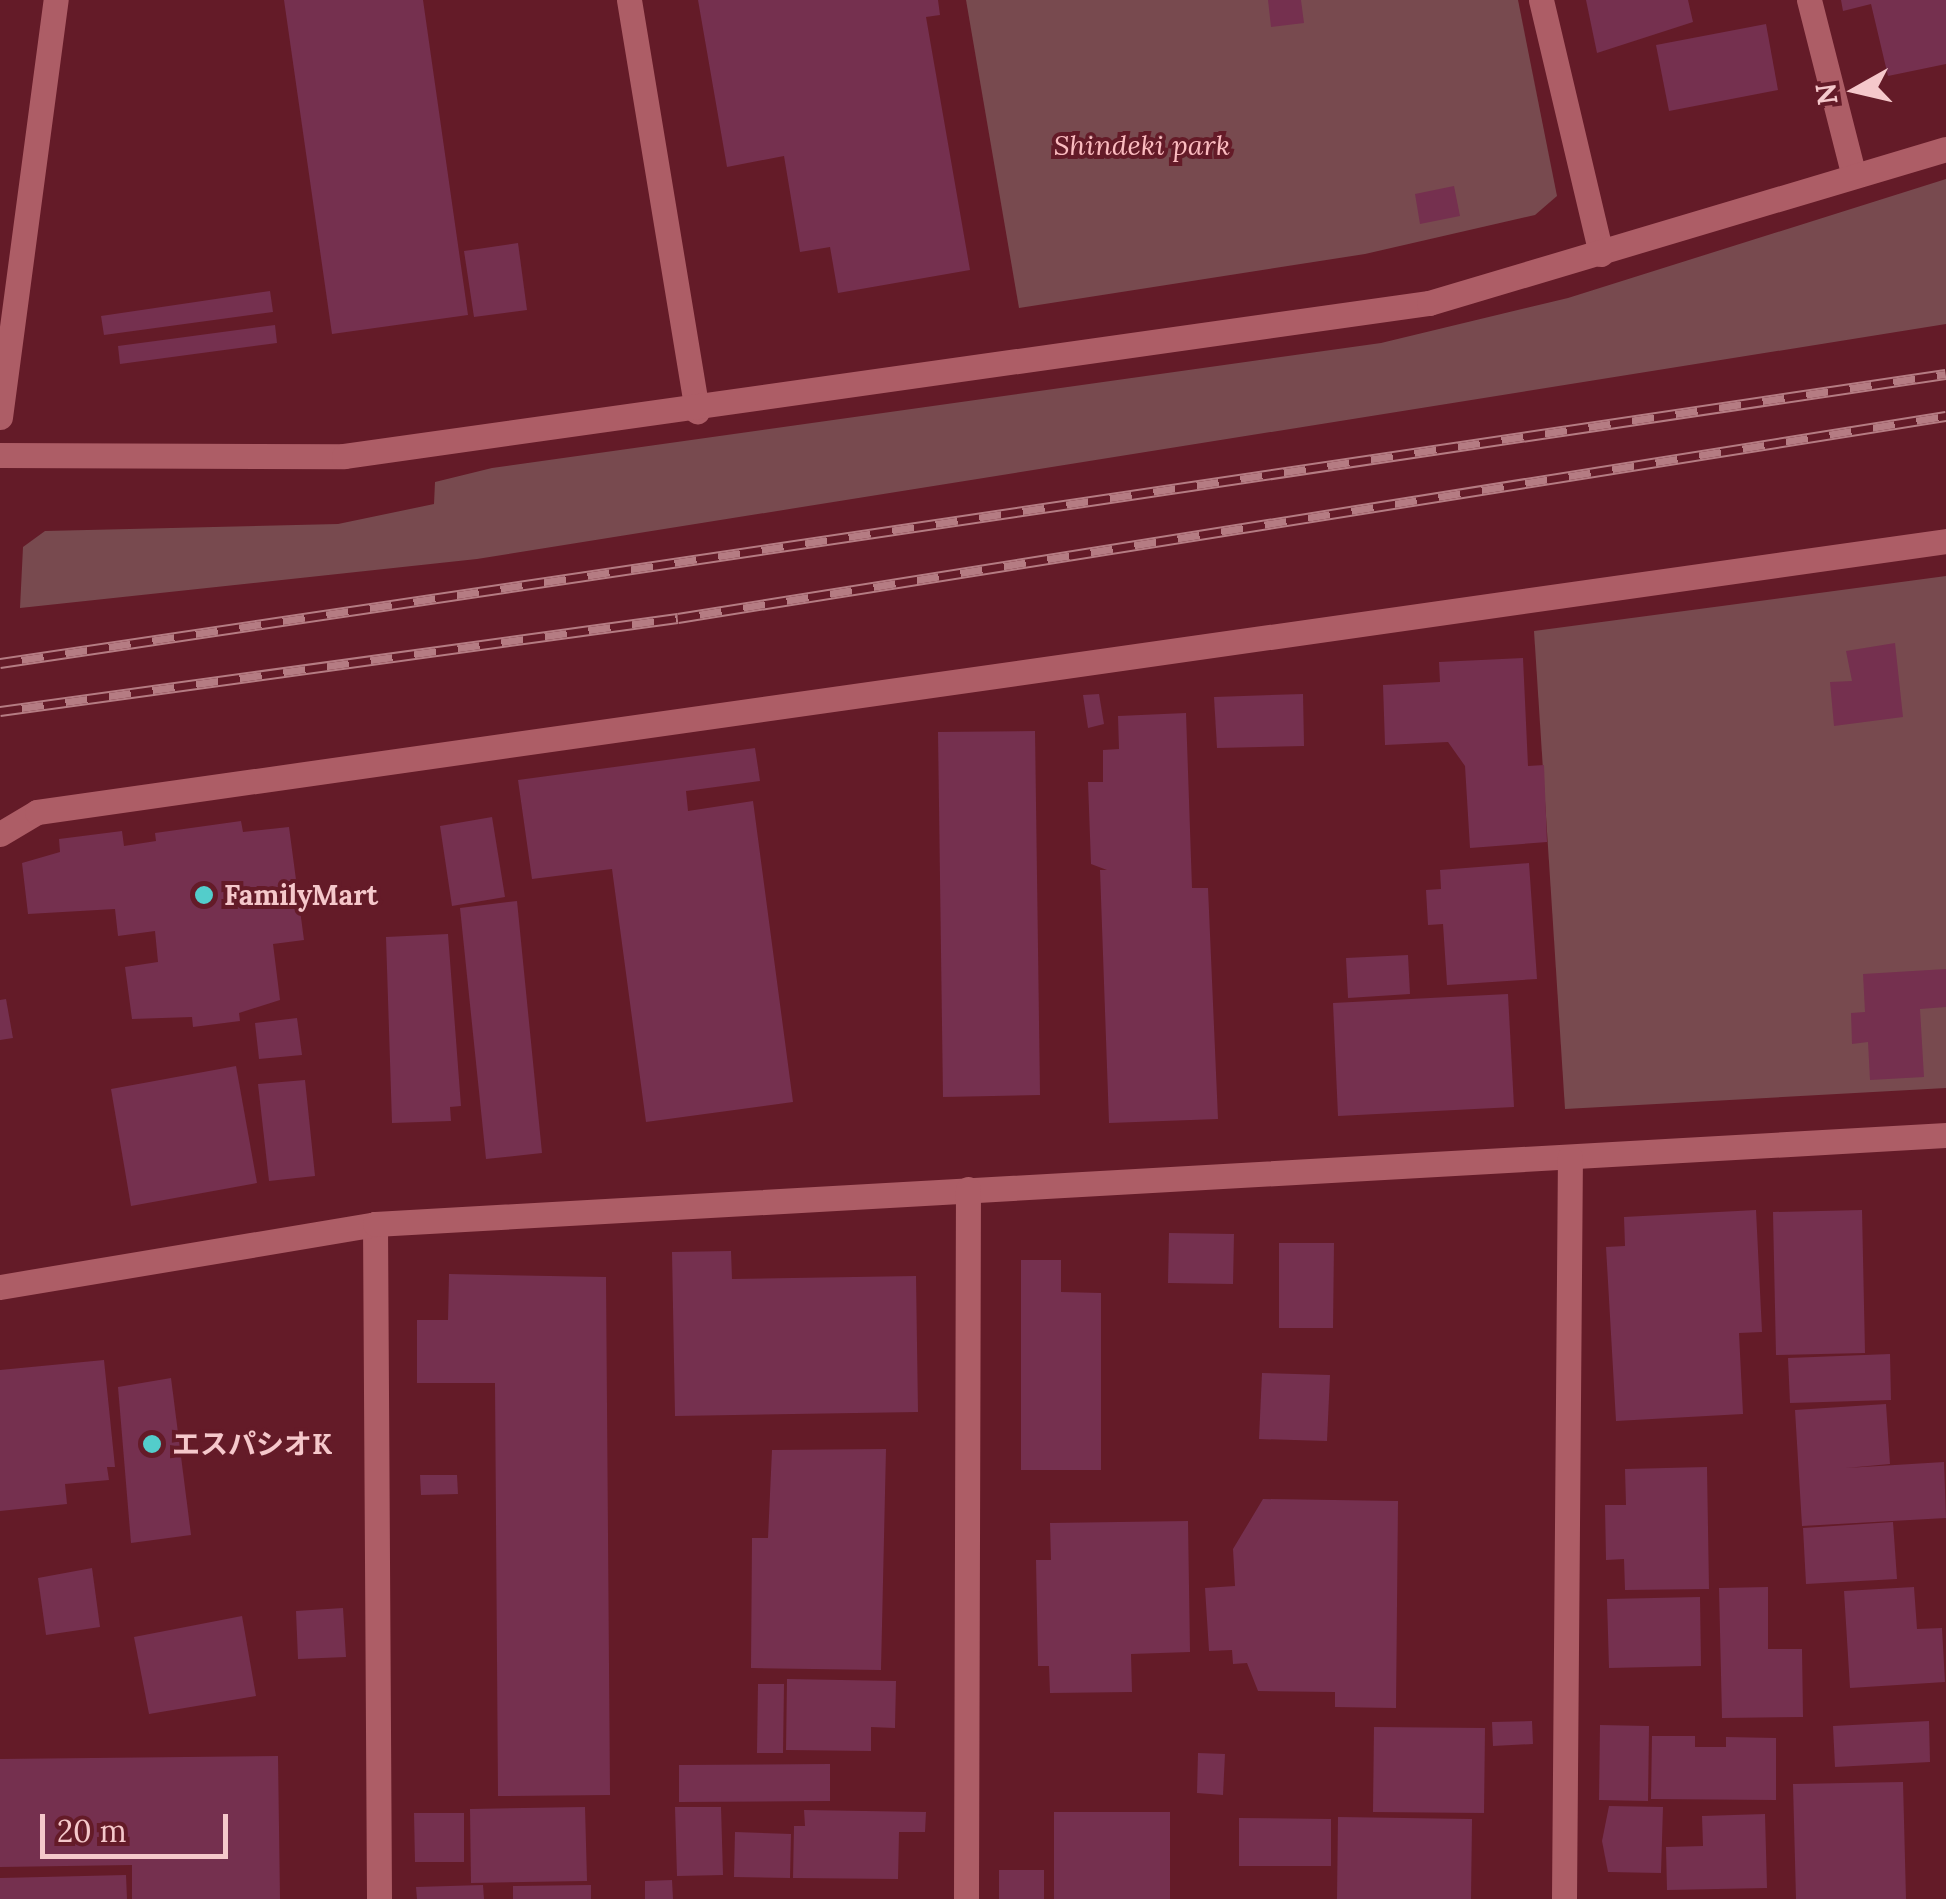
<!DOCTYPE html>
<html>
<head>
<meta charset="utf-8">
<style>
	body { margin:0 }
	#map { position:relative; width:1946px; height:1899px; overflow:hidden; background:#641b28; font-family:Lora,"Noto Sans JP",serif }
	div>[style] { position:absolute }
	.green>* { inset:0; background:#784a4f }
	.building>* { inset:0; background:#75304f }
	.minor>* { height:25px; margin:-12.5px; padding:0 12.5px; transform-origin:12.5px; border-radius:12.5px; background:#ad5d66 }
	.rail>* { height:11px; margin-top:-5.5px; transform-origin:0; background:repeating-linear-gradient(90deg,#641b28 0 22px,#b57c83 0 44px); box-sizing:border-box; border-block:2px solid #b57c83 }
	.dots>* { width:28px; height:28px; translate:-50% -50%; box-sizing:border-box; border:5px solid #641b28; border-radius:50% }
	span { translate:-50% -50%; white-space:nowrap; text-align:center; line-height:1.15; -webkit-text-stroke:8px #641b28; paint-order:stroke }
	.park-label { font-size:28px; color:#fcbcc0; font-style:italic }
	.poi-label { font-size:28px; color:#f5c8cb; font-weight:700 }
	.left { translate:0 -50%; text-align:left }
	.north { position:absolute; left:1806px; top:40px; width:100px; height:100px; -webkit-text-stroke:8px #641b28; paint-order:stroke; rotate:262deg; font-size:28px; font-weight:700; line-height:40px; text-align:center; color:#f5c8cb }
	.north::after { content:''; display:block; margin:auto; width:35px; height:45px; background:#f5c8cb; clip-path:polygon(50% 0,100% 100%,50% 72%,0 100%) }
	.scale { position:absolute; left:40px; top:1814px; width:188px; height:45px; box-sizing:border-box; border:5px solid #f5c8cb; border-top:0; padding-left:12px; font-size:30px; line-height:35px; white-space:nowrap; color:#f5c8cb; -webkit-text-stroke:8px #641b28; paint-order:stroke }
</style>
</head>
<body>
<div id="map">
	<div class="green">
		<div style="clip-path:polygon(966px 0,1518px 0,1557px 196px,1535px 215px,1365px 254px,1019px 308px)"></div>
		<div style="clip-path:polygon(1946px 179px,1946px 324px,477px 559px,20px 608px,23px 547px,45px 531px,338px 524px,434px 504px,435px 482px,492px 468px,1381px 343px,1568px 298px)"></div>
		<div style="clip-path:polygon(1946px 576px,1946px 1088px,1565px 1109px,1534px 631px)"></div>
	</div>
	<div class="building">
		<div style="clip-path:polygon(284px 0,423px 0,468px 315px,332px 334px)"></div>
		<div style="clip-path:polygon(698px 0,938px 0,940px 15px,926px 17px,970px 270px,838px 293px,830px 247px,800px 252px,784px 156px,727px 167px)"></div>
		<div style="clip-path:polygon(1268px 0,1301px 0,1304px 23px,1271px 27px)"></div>
		<div style="clip-path:polygon(1586px 0,1688px 0,1693px 22px,1597px 53px)"></div>
		<div style="clip-path:polygon(1841px 0,1946px 0,1946px 64px,1888px 76px,1871px 4px,1843px 11px)"></div>
		<div style="clip-path:polygon(1766px 24px,1778px 90px,1669px 111px,1656px 45px)"></div>
		<div style="clip-path:polygon(1454px 186px,1460px 216px,1420px 224px,1415px 194px)"></div>
		<div style="clip-path:polygon(518px 243px,527px 310px,474px 317px,464px 251px)"></div>
		<div style="clip-path:polygon(270px 291px,273px 312px,104px 335px,101px 316px)"></div>
		<div style="clip-path:polygon(275px 325px,277px 343px,120px 364px,118px 346px)"></div>
		<div style="clip-path:polygon(1895px 643px,1903px 717px,1834px 726px,1830px 682px,1852px 681px,1846px 651px)"></div>
		<div style="clip-path:polygon(1523px 658px,1528px 766px,1544px 765px,1547px 842px,1470px 848px,1465px 766px,1448px 742px,1385px 745px,1383px 685px,1440px 682px,1439px 662px)"></div>
		<div style="clip-path:polygon(1099px 694px,1104px 724px,1088px 728px,1083px 695px)"></div>
		<div style="clip-path:polygon(1303px 694px,1304px 746px,1217px 748px,1214px 697px)"></div>
		<div style="clip-path:polygon(1186px 713px,1192px 888px,1208px 888px,1218px 1119px,1109px 1123px,1100px 870px,1107px 870px,1091px 864px,1088px 782px,1103px 782px,1103px 750px,1119px 749px,1118px 716px)"></div>
		<div style="clip-path:polygon(1035px 731px,1040px 1095px,943px 1097px,938px 732px)"></div>
		<div style="clip-path:polygon(755px 748px,760px 781px,686px 791px,688px 811px,753px 801px,793px 1102px,646px 1122px,612px 869px,532px 879px,518px 780px)"></div>
		<div style="clip-path:polygon(492px 817px,505px 897px,452px 906px,440px 826px)"></div>
		<div style="clip-path:polygon(241px 821px,243px 832px,289px 827px,304px 940px,273px 944px,280px 1000px,239px 1013px,240px 1021px,193px 1027px,192px 1017px,132px 1019px,125px 967px,158px 962px,155px 931px,118px 936px,115px 909px,28px 914px,22px 863px,60px 852px,59px 839px,122px 831px,124px 846px,156px 841px,155px 833px)"></div>
		<div style="clip-path:polygon(1529px 863px,1537px 979px,1447px 985px,1443px 924px,1428px 925px,1426px 890px,1441px 889px,1440px 870px)"></div>
		<div style="clip-path:polygon(517px 901px,542px 1153px,486px 1159px,460px 908px)"></div>
		<div style="clip-path:polygon(448px 934px,461px 1106px,450px 1107px,451px 1121px,392px 1123px,386px 937px)"></div>
		<div style="clip-path:polygon(1408px 955px,1410px 994px,1348px 998px,1346px 958px)"></div>
		<div style="clip-path:polygon(1946px 969px,1946px 1007px,1920px 1009px,1924px 1077px,1870px 1080px,1868px 1042px,1852px 1044px,1851px 1013px,1865px 1012px,1863px 974px)"></div>
		<div style="clip-path:polygon(1508px 994px,1514px 1107px,1338px 1116px,1333px 1003px)"></div>
		<div style="clip-path:polygon(6px 999px,13px 1038px,0 1040px,0 1000px)"></div>
		<div style="clip-path:polygon(297px 1018px,302px 1055px,259px 1059px,255px 1023px)"></div>
		<div style="clip-path:polygon(236px 1066px,257px 1183px,131px 1206px,111px 1089px)"></div>
		<div style="clip-path:polygon(305px 1080px,315px 1176px,269px 1181px,258px 1084px)"></div>
		<div style="clip-path:polygon(1756px 1210px,1762px 1332px,1739px 1333px,1743px 1414px,1616px 1421px,1606px 1247px,1625px 1246px,1624px 1217px)"></div>
		<div style="clip-path:polygon(1862px 1210px,1865px 1353px,1776px 1355px,1773px 1212px)"></div>
		<div style="clip-path:polygon(1169px 1233px,1234px 1234px,1233px 1284px,1168px 1283px)"></div>
		<div style="clip-path:polygon(1279px 1243px,1334px 1243px,1333px 1328px,1279px 1328px)"></div>
		<div style="clip-path:polygon(731px 1251px,732px 1279px,916px 1276px,918px 1412px,675px 1416px,672px 1252px)"></div>
		<div style="clip-path:polygon(1021px 1260px,1061px 1260px,1061px 1292px,1101px 1293px,1101px 1470px,1021px 1470px)"></div>
		<div style="clip-path:polygon(449px 1274px,606px 1277px,610px 1795px,498px 1796px,495px 1383px,417px 1383px,417px 1320px,448px 1320px)"></div>
		<div style="clip-path:polygon(1890px 1354px,1891px 1400px,1790px 1403px,1788px 1358px)"></div>
		<div style="clip-path:polygon(104px 1360px,115px 1467px,107px 1467px,109px 1480px,65px 1484px,67px 1504px,0 1511px,0 1370px)"></div>
		<div style="clip-path:polygon(1262px 1373px,1330px 1375px,1327px 1441px,1259px 1439px)"></div>
		<div style="clip-path:polygon(171px 1378px,191px 1535px,131px 1543px,118px 1387px)"></div>
		<div style="clip-path:polygon(1886px 1404px,1890px 1464px,1846px 1468px,1944px 1462px,1946px 1518px,1802px 1526px,1795px 1410px)"></div>
		<div style="clip-path:polygon(886px 1449px,881px 1670px,751px 1668px,752px 1538px,768px 1538px,772px 1450px)"></div>
		<div style="clip-path:polygon(1707px 1467px,1709px 1589px,1625px 1590px,1624px 1559px,1606px 1560px,1605px 1505px,1626px 1505px,1625px 1469px)"></div>
		<div style="clip-path:polygon(420px 1475px,457px 1475px,458px 1494px,421px 1495px)"></div>
		<div style="clip-path:polygon(1263px 1499px,1398px 1501px,1396px 1708px,1335px 1707px,1335px 1692px,1258px 1691px,1247px 1663px,1233px 1664px,1232px 1650px,1209px 1651px,1205px 1588px,1235px 1586px,1233px 1549px)"></div>
		<div style="clip-path:polygon(1188px 1521px,1190px 1652px,1131px 1654px,1132px 1692px,1050px 1693px,1049px 1666px,1038px 1666px,1036px 1560px,1051px 1560px,1050px 1523px)"></div>
		<div style="clip-path:polygon(1893px 1522px,1897px 1579px,1806px 1584px,1803px 1528px)"></div>
		<div style="clip-path:polygon(92px 1568px,100px 1627px,46px 1635px,38px 1578px)"></div>
		<div style="clip-path:polygon(1768px 1587px,1768px 1649px,1802px 1649px,1803px 1717px,1722px 1718px,1719px 1588px)"></div>
		<div style="clip-path:polygon(1914px 1587px,1917px 1629px,1942px 1628px,1945px 1682px,1850px 1688px,1844px 1591px)"></div>
		<div style="clip-path:polygon(1700px 1597px,1701px 1666px,1609px 1668px,1607px 1599px)"></div>
		<div style="clip-path:polygon(343px 1608px,346px 1657px,298px 1659px,296px 1611px)"></div>
		<div style="clip-path:polygon(242px 1616px,256px 1696px,149px 1714px,134px 1637px)"></div>
		<div style="clip-path:polygon(787px 1679px,896px 1681px,895px 1728px,871px 1727px,871px 1751px,786px 1750px)"></div>
		<div style="clip-path:polygon(758px 1684px,784px 1684px,783px 1753px,757px 1753px)"></div>
		<div style="clip-path:polygon(1532px 1721px,1533px 1744px,1493px 1746px,1492px 1722px)"></div>
		<div style="clip-path:polygon(1929px 1721px,1930px 1762px,1835px 1767px,1833px 1726px)"></div>
		<div style="clip-path:polygon(1600px 1725px,1649px 1726px,1648px 1801px,1599px 1800px)"></div>
		<div style="clip-path:polygon(1374px 1727px,1485px 1728px,1484px 1813px,1373px 1812px)"></div>
		<div style="clip-path:polygon(1652px 1736px,1695px 1736px,1695px 1747px,1726px 1747px,1726px 1737px,1776px 1738px,1776px 1800px,1651px 1799px)"></div>
		<div style="clip-path:polygon(1198px 1753px,1225px 1754px,1223px 1795px,1197px 1793px)"></div>
		<div style="clip-path:polygon(278px 1756px,280px 1899px,132px 1899px,132px 1865px,0 1867px,0 1759px)"></div>
		<div style="clip-path:polygon(830px 1764px,830px 1801px,679px 1802px,679px 1765px)"></div>
		<div style="clip-path:polygon(1903px 1782px,1906px 1899px,1796px 1899px,1793px 1784px)"></div>
		<div style="clip-path:polygon(1609px 1806px,1663px 1807px,1661px 1873px,1608px 1872px,1602px 1841px)"></div>
		<div style="clip-path:polygon(585px 1807px,587px 1881px,471px 1883px,470px 1809px)"></div>
		<div style="clip-path:polygon(675px 1807px,721px 1807px,723px 1875px,677px 1876px)"></div>
		<div style="clip-path:polygon(804px 1810px,926px 1812px,925px 1832px,899px 1832px,898px 1879px,793px 1878px,794px 1826px,805px 1826px)"></div>
		<div style="clip-path:polygon(1054px 1812px,1170px 1812px,1170px 1899px,1054px 1899px)"></div>
		<div style="clip-path:polygon(414px 1813px,464px 1813px,464px 1862px,415px 1862px)"></div>
		<div style="clip-path:polygon(1765px 1814px,1767px 1888px,1667px 1890px,1666px 1847px,1703px 1846px,1702px 1816px)"></div>
		<div style="clip-path:polygon(1338px 1817px,1472px 1819px,1471px 1899px,1337px 1899px)"></div>
		<div style="clip-path:polygon(1239px 1818px,1331px 1819px,1331px 1866px,1239px 1866px)"></div>
		<div style="clip-path:polygon(735px 1832px,791px 1834px,790px 1878px,734px 1877px)"></div>
		<div style="clip-path:polygon(999px 1870px,1044px 1870px,1044px 1899px,999px 1899px)"></div>
		<div style="clip-path:polygon(126px 1875px,127px 1899px,0 1899px,0 1878px)"></div>
		<div style="clip-path:polygon(672px 1880px,673px 1899px,645px 1899px,645px 1881px)"></div>
		<div style="clip-path:polygon(483px 1885px,484px 1899px,417px 1899px,416px 1887px)"></div>
		<div style="clip-path:polygon(591px 1885px,591px 1899px,513px 1899px,513px 1886px)"></div>
	</div>
	<div class="minor">
		<div style="left:629px;top:0;width:417px;rotate:80.6deg"></div>
		<div style="left:1541px;top:0;width:261px;rotate:76.7deg"></div>
		<div style="left:1809px;top:0;width:179px;rotate:75.7deg"></div>
		<div style="left:0;top:417px;width:421px;rotate:-82.4deg"></div>
		<div style="left:0;top:455px;width:344px;rotate:0.2deg"></div>
		<div style="left:344px;top:456px;width:1096px;rotate:-8.03deg"></div>
		<div style="left:1429px;top:303px;width:539px;rotate:-16.59deg"></div>
		<div style="left:0;top:834px;width:43px;rotate:-30.7deg"></div>
		<div style="left:37px;top:812px;width:1928px;rotate:-8.08deg"></div>
		<div style="left:375px;top:1224px;width:675px;rotate:89.66deg"></div>
		<div style="left:0;top:1287px;width:380px;rotate:-9.5deg"></div>
		<div style="left:375px;top:1224px;width:1574px;rotate:-3.24deg"></div>
		<div style="left:966px;top:1899px;width:710px;rotate:-89.84deg"></div>
		<div style="left:1564px;top:1899px;width:742px;rotate:-89.54deg"></div>
	</div>
	<div class="rail">
		<div style="left:0;top:663px;width:1967px;rotate:-8.45deg"></div>
		<div style="left:0;top:711px;width:684px;rotate:-7.81deg"></div>
		<div style="left:678px;top:618px;width:1284px;rotate:-9.05deg"></div>
	</div>
	<div class="dots">
		<div style="left:204px;top:895px;background:#53cdcb"></div>
		<div style="left:152px;top:1444px;background:#53cdcb"></div>
	</div>
	<div class="park-label">
		<span style="left:1142px;top:145px">Shindeki park</span>
	</div>
	<div class="poi-label">
		<span class="left" style="left:224px;top:895px">FamilyMart</span>
		<span class="left" style="left:172px;top:1444px">エスパシオK</span>
	</div>
	<div class="north">N</div>
	<div class="scale">20 m</div>
</div>
</body>
</html>
